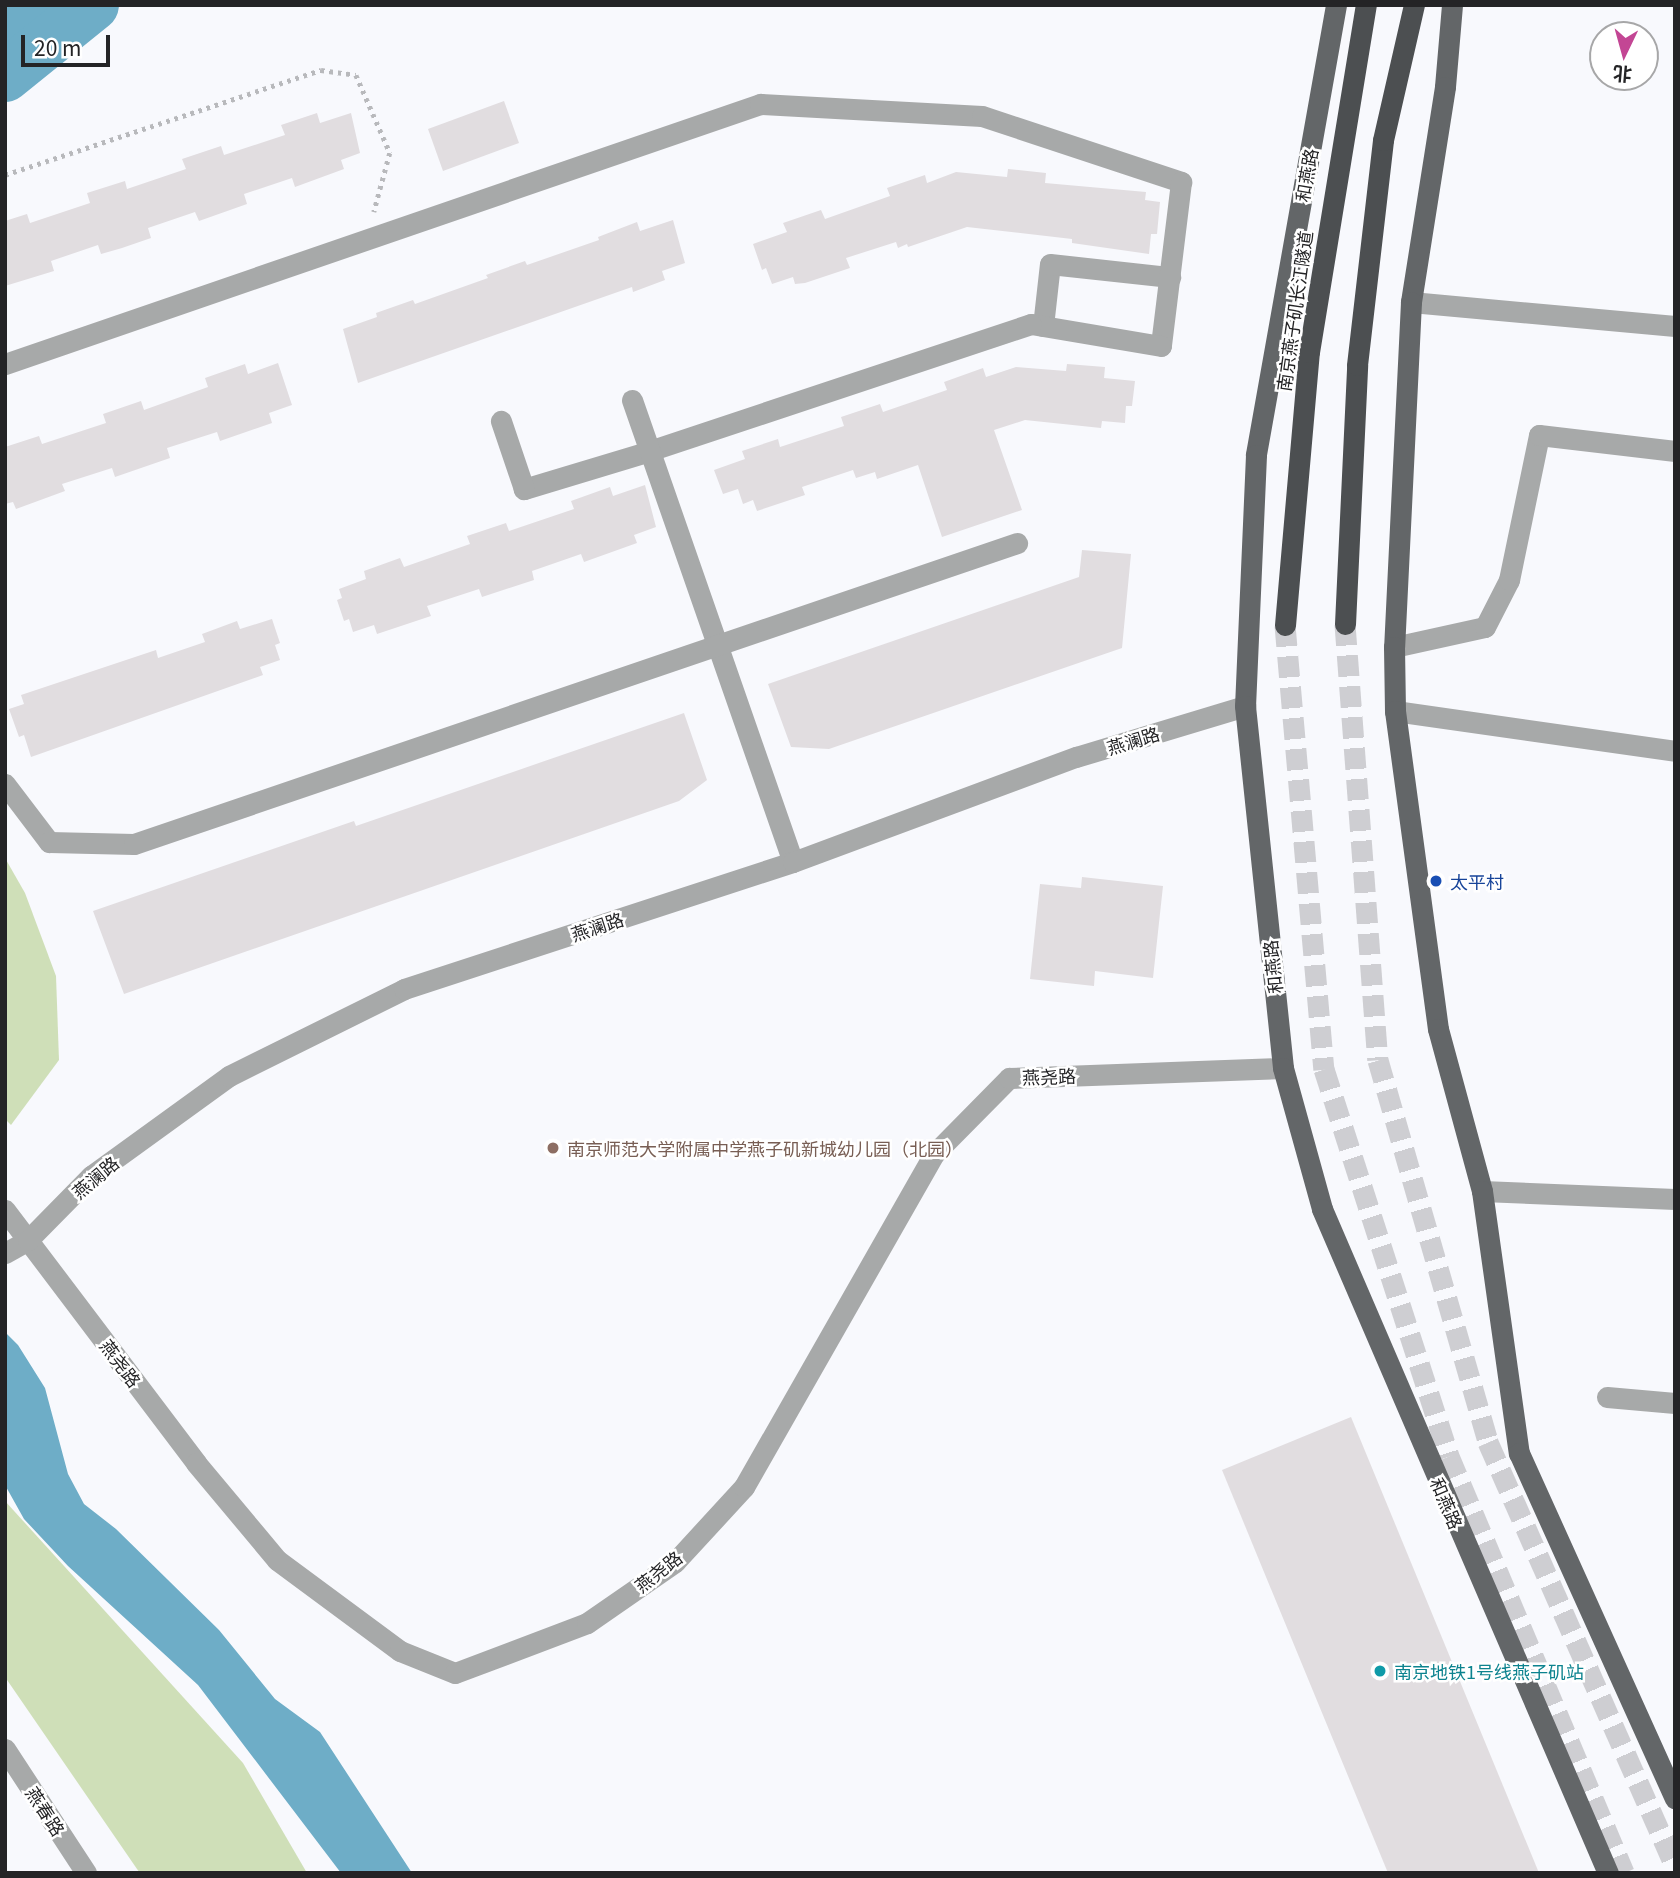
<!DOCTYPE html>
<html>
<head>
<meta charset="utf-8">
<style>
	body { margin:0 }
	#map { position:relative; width:1680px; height:1878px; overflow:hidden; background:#f8f9fd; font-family:Georgia,"Noto Sans SC",serif }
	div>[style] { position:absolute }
	.green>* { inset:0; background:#cfdfb8 }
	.water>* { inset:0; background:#6eadc7 }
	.river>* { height:52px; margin:-26px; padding:0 26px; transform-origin:26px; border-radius:26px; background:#6eadc7 }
	.building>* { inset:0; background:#e1dde0 }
	.highway-tunnel>* { height:21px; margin-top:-10.5px; transform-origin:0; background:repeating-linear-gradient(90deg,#ceced2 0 21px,transparent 0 31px) }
	.path>* { height:4.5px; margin-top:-2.25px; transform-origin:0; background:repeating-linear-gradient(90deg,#b8b9bc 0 3.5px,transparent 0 8.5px) }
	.minor>* { height:21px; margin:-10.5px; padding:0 10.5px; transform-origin:10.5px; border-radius:10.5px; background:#a7a9a9 }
	.major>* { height:21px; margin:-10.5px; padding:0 10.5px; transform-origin:10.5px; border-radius:10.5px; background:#636668 }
	.highway>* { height:21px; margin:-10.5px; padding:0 10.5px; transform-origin:10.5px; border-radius:10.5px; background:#4c4f51 }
	.dots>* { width:19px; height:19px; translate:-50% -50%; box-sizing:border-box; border:4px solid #fff; border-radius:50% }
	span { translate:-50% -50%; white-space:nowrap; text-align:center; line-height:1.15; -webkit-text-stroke:5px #fff; paint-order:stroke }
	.street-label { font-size:18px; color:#242426 }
	.transit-label { font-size:18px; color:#164399 }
	.left { translate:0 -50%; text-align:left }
	.education-label { font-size:18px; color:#785e54 }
	.culture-label { font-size:18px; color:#0d838f }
	.frame { position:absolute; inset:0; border:7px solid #242426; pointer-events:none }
	.north { position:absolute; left:1589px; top:21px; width:70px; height:70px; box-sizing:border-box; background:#fff; border:2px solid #a7a7a8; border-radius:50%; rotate:185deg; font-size:19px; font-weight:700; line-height:28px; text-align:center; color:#242426 }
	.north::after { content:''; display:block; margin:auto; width:24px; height:32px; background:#c34694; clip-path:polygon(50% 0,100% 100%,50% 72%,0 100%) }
	.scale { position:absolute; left:21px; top:35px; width:89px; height:32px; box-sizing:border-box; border:4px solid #242426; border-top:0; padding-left:9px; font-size:21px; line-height:24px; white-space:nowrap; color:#242426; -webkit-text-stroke:5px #fff; paint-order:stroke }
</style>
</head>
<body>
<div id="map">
	<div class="green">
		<div style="clip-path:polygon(5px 858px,25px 893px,56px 976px,59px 1060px,11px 1125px,5px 1119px)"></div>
		<div style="clip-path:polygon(5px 1501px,243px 1763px,307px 1873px,140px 1873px,137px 1869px,5px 1677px)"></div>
	</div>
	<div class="water">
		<div style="clip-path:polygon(81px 5px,66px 23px,5px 60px,5px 6px)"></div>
		<div style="clip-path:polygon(5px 1332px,18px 1345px,45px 1388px,68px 1474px,84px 1504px,116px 1529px,219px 1630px,275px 1699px,320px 1732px,412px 1873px,341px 1873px,198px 1685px,68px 1566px,24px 1519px,5px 1485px)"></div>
	</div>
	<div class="river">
		<div style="left:5px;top:76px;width:113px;rotate:-38.9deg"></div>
	</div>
	<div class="building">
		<div style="clip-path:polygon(504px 101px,519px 143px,443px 171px,428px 129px)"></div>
		<div style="clip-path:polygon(317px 113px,320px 123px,351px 113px,360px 153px,341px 160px,344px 169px,295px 187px,292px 178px,244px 194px,247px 204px,199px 221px,195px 212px,148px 228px,151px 238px,122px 248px,101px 254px,98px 245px,51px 261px,54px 271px,5px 286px,5px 221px,27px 214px,30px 223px,90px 203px,87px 193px,125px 181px,127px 189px,186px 169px,182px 159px,221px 146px,224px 155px,285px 135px,281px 125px)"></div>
		<div style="clip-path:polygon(1008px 169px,1046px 173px,1045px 183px,1146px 192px,1145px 200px,1160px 202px,1157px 234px,1151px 234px,1149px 254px,1072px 243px,1072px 239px,967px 227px,908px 247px,907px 244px,898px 248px,896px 242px,846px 258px,850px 268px,805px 283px,795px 284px,793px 277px,772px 284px,766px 268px,762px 270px,753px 244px,787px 232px,783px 223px,821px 210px,825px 219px,890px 196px,887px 188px,925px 175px,927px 183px,956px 172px,1007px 177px)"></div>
		<div style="clip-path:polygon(673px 220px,685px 263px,662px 271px,665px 280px,633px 292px,632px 287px,358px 383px,343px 329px,377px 317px,376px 313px,413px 300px,415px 304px,488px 278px,486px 275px,525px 261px,527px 265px,599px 240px,598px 237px,637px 222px,640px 231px)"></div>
		<div style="clip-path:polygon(278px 363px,292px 405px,269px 413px,272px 423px,220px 441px,217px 432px,167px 448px,170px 458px,115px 477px,112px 468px,62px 484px,65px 491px,16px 509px,13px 502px,5px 504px,5px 447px,39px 436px,42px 444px,106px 423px,103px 414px,141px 401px,144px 410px,208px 387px,205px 378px,245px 364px,248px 374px)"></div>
		<div style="clip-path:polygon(1067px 364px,1105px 367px,1104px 378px,1135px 381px,1132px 406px,1126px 406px,1125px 423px,1102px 421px,1101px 428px,1025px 420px,994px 430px,1022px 510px,942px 537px,918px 465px,877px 479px,875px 472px,856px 478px,853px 470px,802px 487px,805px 495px,757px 511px,753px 500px,743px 504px,738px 489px,723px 494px,714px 470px,745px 459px,742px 451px,778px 439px,780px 447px,844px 426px,841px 417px,880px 404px,883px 412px,947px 390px,944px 382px,983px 368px,986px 377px,1016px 367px,1066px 371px)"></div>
		<div style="clip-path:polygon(645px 485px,656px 527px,634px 535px,637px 543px,584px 562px,581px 554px,532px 571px,534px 580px,482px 597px,479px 589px,427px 606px,431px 616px,377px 634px,374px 625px,353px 632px,349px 619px,344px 621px,337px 600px,342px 598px,339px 589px,366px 579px,364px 571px,400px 558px,404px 567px,470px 544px,467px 536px,506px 523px,509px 531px,574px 509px,571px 501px,610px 487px,613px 496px)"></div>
		<div style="clip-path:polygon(1082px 550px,1131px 554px,1122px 648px,829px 749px,791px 747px,768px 684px,1079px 577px)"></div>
		<div style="clip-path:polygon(272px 619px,280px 643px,275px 645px,280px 660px,260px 667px,263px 675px,31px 757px,24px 735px,19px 737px,9px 709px,24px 704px,21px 695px,156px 650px,158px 658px,205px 642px,202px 634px,237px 621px,240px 629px)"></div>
		<div style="clip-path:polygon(684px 713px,707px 780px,679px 801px,124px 994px,93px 911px,354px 821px,356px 826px)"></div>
		<div style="clip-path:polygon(1082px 877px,1163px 886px,1153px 978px,1095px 971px,1094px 986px,1030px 979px,1040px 884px,1081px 888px)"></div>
		<div style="clip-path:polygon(1351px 1417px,1539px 1873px,1388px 1873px,1222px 1470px)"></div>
	</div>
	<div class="highway-tunnel">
		<div style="left:1345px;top:624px;width:437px;rotate:85.7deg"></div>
		<div style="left:1378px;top:1060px;width:398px;rotate:73.9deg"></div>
		<div style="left:1488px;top:1442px;width:462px;rotate:66.2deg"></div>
		<div style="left:1285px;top:625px;width:446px;rotate:85deg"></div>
		<div style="left:1324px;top:1069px;width:407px;rotate:72.1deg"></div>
		<div style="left:1449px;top:1456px;width:452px;rotate:67.2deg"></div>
	</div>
	<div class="path">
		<div style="left:5px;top:175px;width:333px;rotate:-18.4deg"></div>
		<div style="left:321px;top:70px;width:35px;rotate:8deg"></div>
		<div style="left:356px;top:75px;width:85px;rotate:66.4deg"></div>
		<div style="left:390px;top:153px;width:61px;rotate:105.2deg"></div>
	</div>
	<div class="minor">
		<div style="left:1411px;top:302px;width:265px;rotate:5.2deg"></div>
		<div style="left:1043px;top:326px;width:62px;rotate:-83.6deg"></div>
		<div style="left:1050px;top:264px;width:121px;rotate:6.2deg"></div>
		<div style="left:5px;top:364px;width:799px;rotate:-19deg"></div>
		<div style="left:760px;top:104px;width:222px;rotate:3.1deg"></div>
		<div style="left:982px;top:116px;width:210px;rotate:18.3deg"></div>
		<div style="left:1181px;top:182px;width:165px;rotate:97deg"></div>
		<div style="left:1161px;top:346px;width:132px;rotate:-170.4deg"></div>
		<div style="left:1031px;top:324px;width:402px;rotate:161.6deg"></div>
		<div style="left:650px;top:451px;width:132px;rotate:163.2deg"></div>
		<div style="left:524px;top:489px;width:72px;rotate:-108.7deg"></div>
		<div style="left:632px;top:400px;width:489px;rotate:70.8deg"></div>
		<div style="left:1394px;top:647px;width:93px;rotate:-12.4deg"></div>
		<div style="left:1485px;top:627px;width:53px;rotate:-62.9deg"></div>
		<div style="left:1509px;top:580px;width:148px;rotate:-78.3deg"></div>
		<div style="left:1539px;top:435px;width:137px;rotate:6.7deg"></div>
		<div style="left:1395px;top:711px;width:283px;rotate:8.1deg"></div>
		<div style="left:5px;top:784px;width:73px;rotate:52.8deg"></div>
		<div style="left:49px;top:842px;width:85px;rotate:1.3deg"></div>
		<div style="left:134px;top:844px;width:933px;rotate:-18.82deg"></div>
		<div style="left:1482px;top:1191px;width:193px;rotate:2.4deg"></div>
		<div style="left:5px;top:1210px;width:317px;rotate:52.9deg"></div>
		<div style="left:196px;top:1463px;width:126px;rotate:50.1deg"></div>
		<div style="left:277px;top:1560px;width:153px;rotate:36.5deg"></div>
		<div style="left:400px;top:1651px;width:59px;rotate:21.8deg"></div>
		<div style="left:455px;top:1673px;width:141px;rotate:-20.7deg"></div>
		<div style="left:587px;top:1623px;width:107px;rotate:-34.7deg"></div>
		<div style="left:675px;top:1562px;width:102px;rotate:-47.4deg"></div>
		<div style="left:744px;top:1487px;width:383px;rotate:-60.3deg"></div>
		<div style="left:934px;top:1154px;width:107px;rotate:-45.4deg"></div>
		<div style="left:1009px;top:1078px;width:274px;rotate:-2.1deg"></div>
		<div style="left:5px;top:1253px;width:26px;rotate:-29deg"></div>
		<div style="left:28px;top:1240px;width:90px;rotate:-45.5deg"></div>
		<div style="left:91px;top:1176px;width:170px;rotate:-35.9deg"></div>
		<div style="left:229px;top:1076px;width:195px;rotate:-26.4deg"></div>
		<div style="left:404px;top:989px;width:409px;rotate:-18.1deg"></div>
		<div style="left:793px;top:862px;width:302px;rotate:-20.4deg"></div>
		<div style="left:1076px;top:757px;width:177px;rotate:-16.8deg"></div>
		<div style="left:1607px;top:1397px;width:68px;rotate:5deg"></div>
		<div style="left:5px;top:1749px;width:148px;rotate:56.8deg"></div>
	</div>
	<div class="major">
		<div style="left:1336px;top:5px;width:457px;rotate:100.1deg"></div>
		<div style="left:1256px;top:455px;width:251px;rotate:92.5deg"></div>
		<div style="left:1245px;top:706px;width:364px;rotate:84deg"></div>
		<div style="left:1283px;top:1068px;width:146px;rotate:74.5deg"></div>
		<div style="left:1322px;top:1209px;width:723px;rotate:66.7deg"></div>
		<div style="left:1452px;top:5px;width:82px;rotate:94.9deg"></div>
		<div style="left:1445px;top:87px;width:218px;rotate:99deg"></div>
		<div style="left:1411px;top:302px;width:345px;rotate:92.8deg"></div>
		<div style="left:1394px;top:647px;width:64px;rotate:89.1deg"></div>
		<div style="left:1395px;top:711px;width:321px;rotate:82.3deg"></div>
		<div style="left:1438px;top:1029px;width:168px;rotate:74.8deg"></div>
		<div style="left:1482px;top:1191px;width:265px;rotate:82deg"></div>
		<div style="left:1519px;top:1453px;width:379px;rotate:65.7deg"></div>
	</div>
	<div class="highway">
		<div style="left:1345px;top:624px;width:259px;rotate:-87.3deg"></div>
		<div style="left:1357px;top:365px;width:226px;rotate:-83.4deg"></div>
		<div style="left:1383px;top:140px;width:139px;rotate:-77.1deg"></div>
		<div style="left:1285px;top:625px;width:274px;rotate:-85deg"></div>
		<div style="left:1309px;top:352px;width:352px;rotate:-80.7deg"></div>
	</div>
	<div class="dots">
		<div style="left:1436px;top:881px;background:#1a4fb4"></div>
		<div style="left:553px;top:1148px;background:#8d6e63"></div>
		<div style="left:1380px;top:1671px;background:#0f9aa8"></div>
	</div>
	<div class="street-label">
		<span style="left:1306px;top:175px;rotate:-80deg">和燕路</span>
		<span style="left:1294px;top:311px;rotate:-82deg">南京燕子矶长江隧道</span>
		<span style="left:1133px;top:740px;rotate:-17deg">燕澜路</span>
		<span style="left:597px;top:926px;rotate:-18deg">燕澜路</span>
		<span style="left:1272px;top:967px;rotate:-96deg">和燕路</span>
		<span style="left:1049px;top:1076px;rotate:-2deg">燕尧路</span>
		<span style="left:95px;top:1177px;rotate:-40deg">燕澜路</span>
		<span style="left:121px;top:1363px;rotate:53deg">燕尧路</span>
		<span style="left:1447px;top:1503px;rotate:67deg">和燕路</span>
		<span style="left:658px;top:1571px;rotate:-38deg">燕尧路</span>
		<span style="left:46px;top:1811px;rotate:57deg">燕春路</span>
	</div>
	<div class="transit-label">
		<span class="left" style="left:1450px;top:881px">太平村</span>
	</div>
	<div class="education-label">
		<span class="left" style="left:567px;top:1148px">南京师范大学附属中学燕子矶新城幼儿园（北园）</span>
	</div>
	<div class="culture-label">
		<span class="left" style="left:1394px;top:1671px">南京地铁1号线燕子矶站</span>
	</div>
	<div class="frame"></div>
	<div class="north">北</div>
	<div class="scale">20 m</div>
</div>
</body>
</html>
